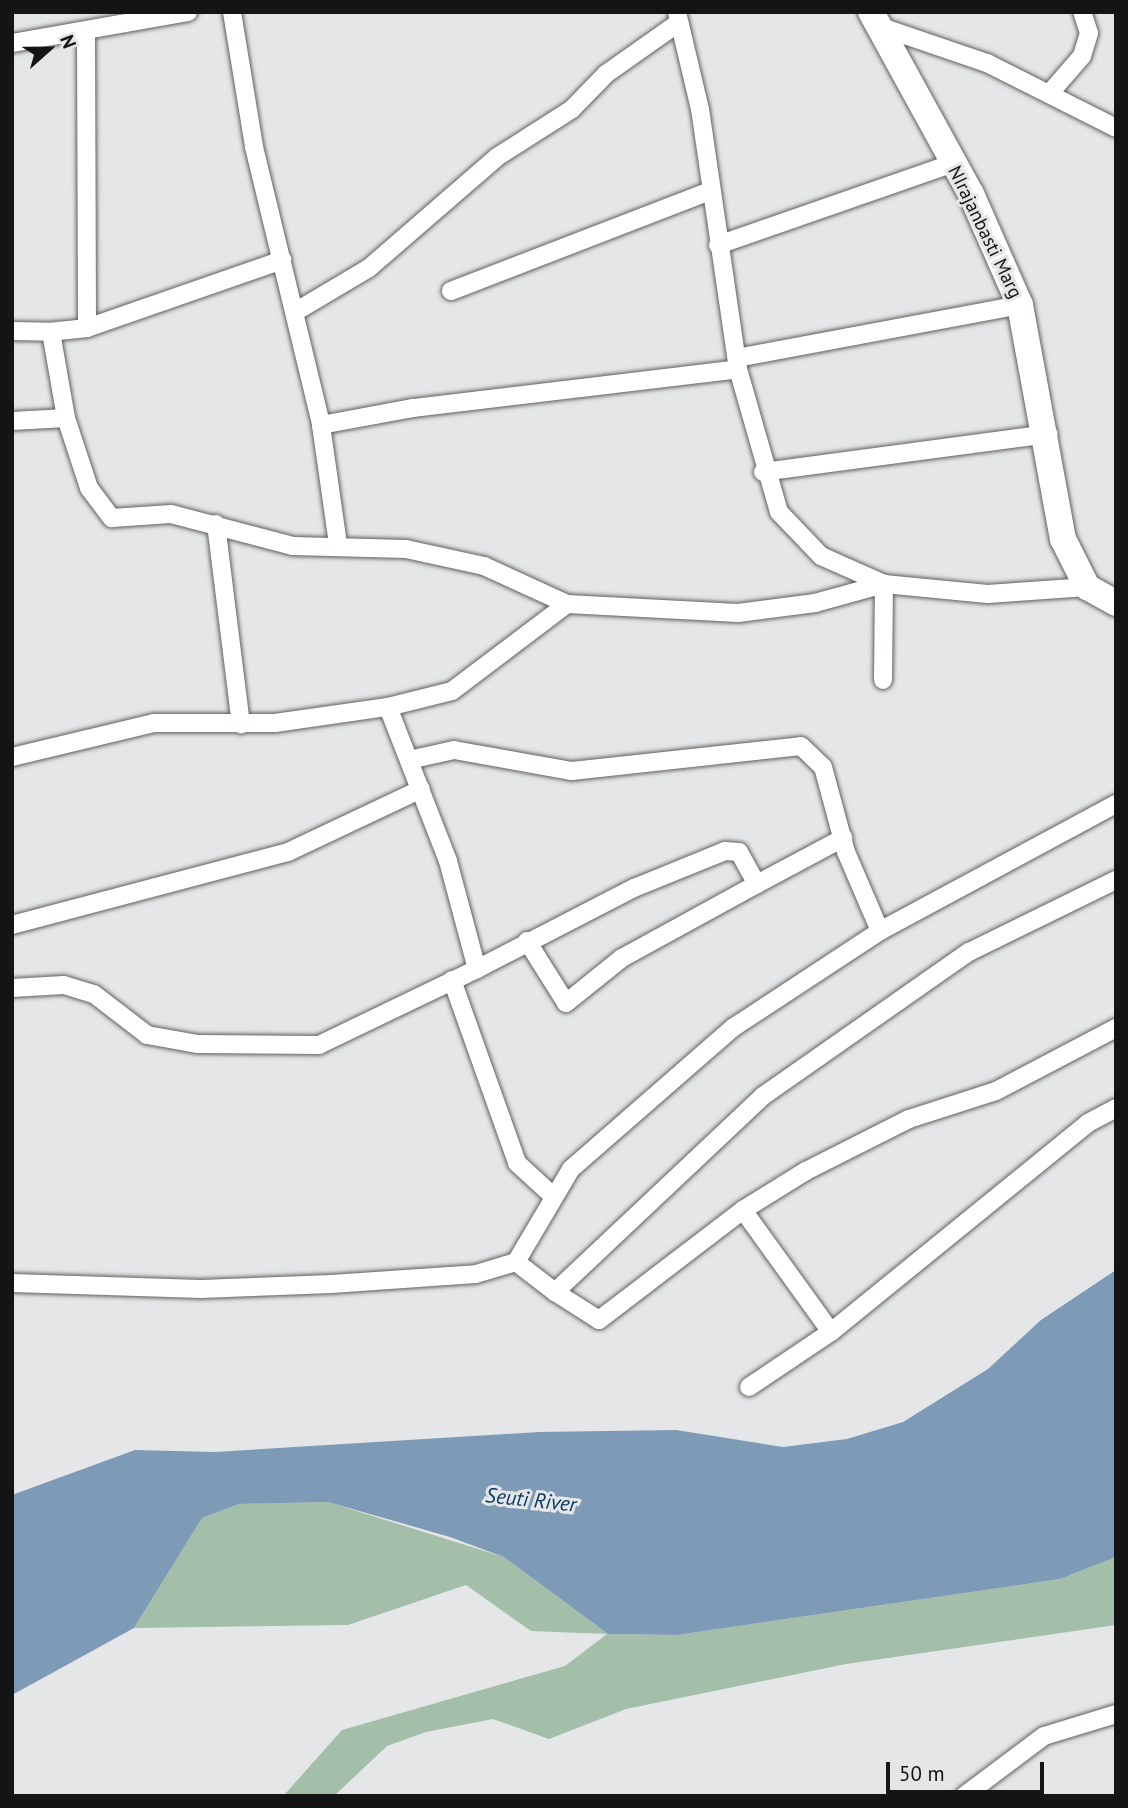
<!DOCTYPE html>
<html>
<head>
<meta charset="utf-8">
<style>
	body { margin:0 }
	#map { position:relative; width:1128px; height:1808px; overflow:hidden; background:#e5e6e7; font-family:"PT Sans",sans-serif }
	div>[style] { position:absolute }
	.green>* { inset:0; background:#a3bfaa }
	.water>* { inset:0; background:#7d9ab7 }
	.roads { filter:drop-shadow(0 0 2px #5f6061) drop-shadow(0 0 2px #5f6061) }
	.street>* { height:18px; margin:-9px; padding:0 9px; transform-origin:9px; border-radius:9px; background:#fff }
	.secondary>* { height:26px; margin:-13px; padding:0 13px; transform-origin:13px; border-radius:13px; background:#fff }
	span { translate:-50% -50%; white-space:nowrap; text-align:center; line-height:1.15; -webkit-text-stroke:6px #e5e6e7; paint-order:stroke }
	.street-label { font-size:19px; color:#141414 }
	.water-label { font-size:21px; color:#0b3c62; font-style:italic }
	.frame { position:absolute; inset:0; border:14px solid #141414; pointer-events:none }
	.north { position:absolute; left:14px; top:14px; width:70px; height:70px; -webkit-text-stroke:5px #e5e6e7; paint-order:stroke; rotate:69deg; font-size:19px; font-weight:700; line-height:28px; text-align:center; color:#141414 }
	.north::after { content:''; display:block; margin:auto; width:24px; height:32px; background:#141414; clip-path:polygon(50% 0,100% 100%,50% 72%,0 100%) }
	.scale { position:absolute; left:886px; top:1762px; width:158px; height:32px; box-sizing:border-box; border:4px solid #141414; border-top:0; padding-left:9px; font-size:21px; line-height:24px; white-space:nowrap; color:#141414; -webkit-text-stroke:5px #e5e6e7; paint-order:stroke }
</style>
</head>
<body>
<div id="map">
	<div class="green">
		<div style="clip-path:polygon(328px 1502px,504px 1557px,608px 1634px,677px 1635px,1060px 1579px,1116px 1557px,1116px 1625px,846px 1664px,626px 1709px,549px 1739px,493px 1719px,426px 1732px,387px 1746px,334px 1796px,296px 1796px,285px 1794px,342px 1730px,565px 1666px,607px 1634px,531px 1631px,466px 1585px,348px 1625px,134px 1628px,202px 1518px,239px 1504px)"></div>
	</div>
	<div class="water">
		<div style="clip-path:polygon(1116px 1270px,1116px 1557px,1060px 1579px,677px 1635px,608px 1634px,504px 1557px,450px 1537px,328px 1502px,239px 1504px,202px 1518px,134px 1628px,12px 1695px,12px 1495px,135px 1450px,215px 1452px,539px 1432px,676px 1430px,783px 1447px,847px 1439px,903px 1422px,988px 1369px,1041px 1320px)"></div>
	</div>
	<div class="roads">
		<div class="street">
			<div style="left:232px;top:12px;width:137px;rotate:80.7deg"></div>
			<div style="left:254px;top:147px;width:286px;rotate:76.4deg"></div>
			<div style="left:321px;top:425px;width:121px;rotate:81.9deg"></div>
			<div style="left:677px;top:12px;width:100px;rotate:76.7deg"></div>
			<div style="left:700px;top:109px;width:263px;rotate:81.7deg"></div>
			<div style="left:738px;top:369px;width:149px;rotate:74deg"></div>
			<div style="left:779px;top:512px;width:61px;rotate:46.3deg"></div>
			<div style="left:821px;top:556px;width:69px;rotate:24deg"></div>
			<div style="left:884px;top:584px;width:104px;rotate:5.5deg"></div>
			<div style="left:988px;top:594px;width:99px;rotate:-4deg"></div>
			<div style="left:881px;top:27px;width:112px;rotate:18.8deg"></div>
			<div style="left:987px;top:63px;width:144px;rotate:26.7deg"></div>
			<div style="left:86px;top:33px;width:295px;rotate:89.8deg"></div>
			<div style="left:87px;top:328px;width:207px;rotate:-19.2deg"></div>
			<div style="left:12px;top:43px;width:179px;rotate:-10deg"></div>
			<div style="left:1049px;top:94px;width:50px;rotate:-49deg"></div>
			<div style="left:1082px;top:56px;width:24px;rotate:-73deg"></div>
			<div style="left:1089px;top:33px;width:22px;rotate:-108deg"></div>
			<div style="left:718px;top:245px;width:249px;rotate:-19.2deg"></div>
			<div style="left:451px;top:291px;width:278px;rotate:-21.1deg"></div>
			<div style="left:295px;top:312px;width:86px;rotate:-30.7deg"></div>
			<div style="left:369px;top:268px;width:169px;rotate:-40.9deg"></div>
			<div style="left:497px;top:157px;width:89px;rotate:-32.6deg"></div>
			<div style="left:572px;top:109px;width:49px;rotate:-45.8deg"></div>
			<div style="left:606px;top:74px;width:87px;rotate:-35.2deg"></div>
			<div style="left:87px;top:328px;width:36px;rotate:174deg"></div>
			<div style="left:51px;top:332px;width:87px;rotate:80.1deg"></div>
			<div style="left:66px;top:418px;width:74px;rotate:71.8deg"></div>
			<div style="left:89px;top:488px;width:38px;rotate:53deg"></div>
			<div style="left:112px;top:518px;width:59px;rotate:-3.9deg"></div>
			<div style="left:171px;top:514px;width:126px;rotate:14.7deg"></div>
			<div style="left:293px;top:546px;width:113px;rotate:1.5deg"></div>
			<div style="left:406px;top:549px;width:80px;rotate:12.3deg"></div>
			<div style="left:484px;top:566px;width:91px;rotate:24.6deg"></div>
			<div style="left:567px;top:604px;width:171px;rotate:3deg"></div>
			<div style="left:738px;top:613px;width:78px;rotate:-7.4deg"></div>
			<div style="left:815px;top:603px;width:72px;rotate:-15.4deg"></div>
			<div style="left:884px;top:584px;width:96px;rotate:90.6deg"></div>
			<div style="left:12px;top:331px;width:39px;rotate:1deg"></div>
			<div style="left:737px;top:358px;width:288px;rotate:-10.6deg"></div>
			<div style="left:12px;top:421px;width:54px;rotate:-3.2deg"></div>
			<div style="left:321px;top:425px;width:94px;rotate:-10.5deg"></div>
			<div style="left:413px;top:408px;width:327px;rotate:-6.8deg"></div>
			<div style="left:763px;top:472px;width:288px;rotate:-7.6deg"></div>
			<div style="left:216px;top:524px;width:202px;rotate:82.9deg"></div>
			<div style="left:388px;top:707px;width:165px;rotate:68.7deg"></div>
			<div style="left:448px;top:861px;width:112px;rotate:75deg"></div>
			<div style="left:477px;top:969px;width:177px;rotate:-27.3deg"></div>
			<div style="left:634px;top:888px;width:98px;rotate:-22.1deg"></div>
			<div style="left:725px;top:851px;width:14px;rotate:4deg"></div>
			<div style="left:739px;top:852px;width:37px;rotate:61deg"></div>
			<div style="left:757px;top:884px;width:98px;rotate:-28.1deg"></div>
			<div style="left:12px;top:757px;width:146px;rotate:-13.5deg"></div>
			<div style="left:154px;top:723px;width:121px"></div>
			<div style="left:275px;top:723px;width:114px;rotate:-8.1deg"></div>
			<div style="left:388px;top:707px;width:66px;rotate:-14deg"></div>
			<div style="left:452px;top:691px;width:144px;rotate:-37.1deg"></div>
			<div style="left:409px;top:760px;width:46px;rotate:-12.5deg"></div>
			<div style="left:454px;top:750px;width:120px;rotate:10.1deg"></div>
			<div style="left:572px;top:771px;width:230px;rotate:-6.2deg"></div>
			<div style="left:801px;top:746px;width:30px;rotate:44deg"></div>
			<div style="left:823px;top:767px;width:88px;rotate:74.9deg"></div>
			<div style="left:846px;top:852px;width:86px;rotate:66.7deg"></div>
			<div style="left:12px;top:925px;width:285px;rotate:-14.8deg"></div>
			<div style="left:288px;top:852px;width:147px;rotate:-25.3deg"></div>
			<div style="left:527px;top:941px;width:73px;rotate:57.8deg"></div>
			<div style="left:566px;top:1003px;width:72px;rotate:-38.8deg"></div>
			<div style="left:622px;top:958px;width:154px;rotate:-28.7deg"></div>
			<div style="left:452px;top:980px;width:194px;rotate:70.4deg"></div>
			<div style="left:517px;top:1163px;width:49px;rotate:42.5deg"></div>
			<div style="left:12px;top:988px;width:52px;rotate:-3.3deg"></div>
			<div style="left:64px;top:985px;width:31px;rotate:17deg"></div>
			<div style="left:94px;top:994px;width:67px;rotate:37.7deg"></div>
			<div style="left:147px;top:1035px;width:52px;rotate:10deg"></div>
			<div style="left:198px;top:1044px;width:121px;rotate:0.5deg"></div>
			<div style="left:319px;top:1045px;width:175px;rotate:-25.7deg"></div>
			<div style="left:743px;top:1210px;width:150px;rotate:54.2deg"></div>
			<div style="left:516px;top:1262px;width:49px;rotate:37.6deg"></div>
			<div style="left:555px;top:1292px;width:286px;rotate:-43.3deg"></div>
			<div style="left:763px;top:1096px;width:251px;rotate:-35deg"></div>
			<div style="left:969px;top:952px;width:164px;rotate:-26.1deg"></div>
			<div style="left:12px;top:1283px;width:189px;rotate:1.8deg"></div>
			<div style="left:201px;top:1289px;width:130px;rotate:-2.2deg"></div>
			<div style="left:331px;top:1284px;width:145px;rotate:-3.9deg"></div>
			<div style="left:476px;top:1274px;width:42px;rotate:-16.7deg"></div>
			<div style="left:516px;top:1262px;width:108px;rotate:-59.4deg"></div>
			<div style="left:571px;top:1169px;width:216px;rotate:-41.1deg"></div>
			<div style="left:734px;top:1027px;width:175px;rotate:-33.3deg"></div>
			<div style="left:880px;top:931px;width:268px;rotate:-28.3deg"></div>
			<div style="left:555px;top:1292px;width:52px;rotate:32.5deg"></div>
			<div style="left:599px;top:1320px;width:181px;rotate:-37.4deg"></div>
			<div style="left:743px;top:1210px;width:74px;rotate:-31.8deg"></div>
			<div style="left:806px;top:1171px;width:115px;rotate:-26.8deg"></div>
			<div style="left:909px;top:1119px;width:91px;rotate:-17.8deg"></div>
			<div style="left:996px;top:1091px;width:136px;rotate:-27.7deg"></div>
			<div style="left:749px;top:1387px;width:99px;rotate:-33.9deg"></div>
			<div style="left:831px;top:1332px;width:331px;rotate:-39.1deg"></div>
			<div style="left:1088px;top:1123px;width:32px;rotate:-28deg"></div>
			<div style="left:964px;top:1796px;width:100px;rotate:-36.9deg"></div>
			<div style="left:1044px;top:1736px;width:75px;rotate:-17deg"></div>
		</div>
		<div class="secondary">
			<div style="left:871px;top:12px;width:208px;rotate:61.2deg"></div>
			<div style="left:971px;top:194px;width:121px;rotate:66.2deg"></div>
			<div style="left:1020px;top:305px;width:238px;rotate:79.6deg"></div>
			<div style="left:1063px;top:539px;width:54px;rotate:63.4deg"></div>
			<div style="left:1087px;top:587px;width:33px;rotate:29deg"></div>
		</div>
	</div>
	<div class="street-label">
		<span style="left:985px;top:232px;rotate:64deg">NIrajanbasti Marg</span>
	</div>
	<div class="water-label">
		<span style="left:531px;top:1500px;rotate:6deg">Seuti River</span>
	</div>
	<div class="frame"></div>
	<div class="north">N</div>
	<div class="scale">50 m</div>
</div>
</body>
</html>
